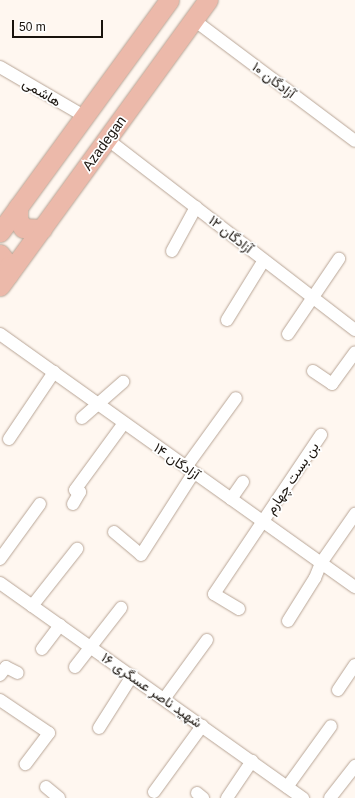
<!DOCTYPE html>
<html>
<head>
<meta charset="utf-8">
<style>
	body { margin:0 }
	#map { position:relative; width:355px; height:798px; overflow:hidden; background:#fff7f0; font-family:Helvetica,Vazirmatn,sans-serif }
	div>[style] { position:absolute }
	.roads { filter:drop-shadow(0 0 1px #b8a596) drop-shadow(0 0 1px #b8a596) }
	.street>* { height:12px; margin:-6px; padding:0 6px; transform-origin:6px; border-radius:6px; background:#fff }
	.primary>* { height:19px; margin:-9.5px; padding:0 9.5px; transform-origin:9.5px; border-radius:9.5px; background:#ecb9aa }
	span { translate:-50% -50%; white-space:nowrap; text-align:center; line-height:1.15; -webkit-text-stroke:3.5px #fff; paint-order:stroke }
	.street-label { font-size:14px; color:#19130d }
	.scale { position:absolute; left:12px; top:20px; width:91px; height:18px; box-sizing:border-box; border:2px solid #19130d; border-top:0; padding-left:5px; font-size:12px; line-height:14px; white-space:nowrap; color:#19130d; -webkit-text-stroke:3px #fff; paint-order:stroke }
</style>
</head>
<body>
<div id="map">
	<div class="roads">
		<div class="street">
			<div style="left:194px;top:20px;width:201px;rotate:36.9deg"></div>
			<div style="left:0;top:67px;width:97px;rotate:30.3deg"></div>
			<div style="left:107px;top:139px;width:313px;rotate:37.6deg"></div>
			<div style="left:172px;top:251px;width:50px;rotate:-61.4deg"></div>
			<div style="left:227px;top:320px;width:70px;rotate:-58.3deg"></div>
			<div style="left:0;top:334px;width:436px;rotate:35.5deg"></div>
			<div style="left:288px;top:334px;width:91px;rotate:-55.8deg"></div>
			<div style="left:313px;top:371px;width:23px;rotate:34deg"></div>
			<div style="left:332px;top:384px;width:39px;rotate:-54deg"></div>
			<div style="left:82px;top:418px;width:55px;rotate:-41.3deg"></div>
			<div style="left:9px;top:439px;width:81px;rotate:-56.1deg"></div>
			<div style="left:186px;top:467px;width:85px;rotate:-54.1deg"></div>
			<div style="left:231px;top:499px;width:21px;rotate:-55deg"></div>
			<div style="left:73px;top:504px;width:14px;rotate:-60deg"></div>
			<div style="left:80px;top:492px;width:5px;rotate:-158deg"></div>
			<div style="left:75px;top:490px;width:83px;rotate:-53.8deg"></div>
			<div style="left:114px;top:532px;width:35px;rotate:40deg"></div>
			<div style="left:141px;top:555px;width:98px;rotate:-57.4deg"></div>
			<div style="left:0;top:559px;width:68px;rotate:-54deg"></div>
			<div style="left:0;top:583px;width:372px;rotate:35.4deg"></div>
			<div style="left:32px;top:606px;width:73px;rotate:-51.7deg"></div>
			<div style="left:239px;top:609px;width:29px;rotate:-149deg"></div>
			<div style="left:214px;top:594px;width:192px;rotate:-56.1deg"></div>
			<div style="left:288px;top:621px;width:51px;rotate:-57.9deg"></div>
			<div style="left:315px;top:578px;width:16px;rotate:-68deg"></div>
			<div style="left:321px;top:563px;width:60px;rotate:-55.2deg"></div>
			<div style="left:42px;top:649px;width:30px;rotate:-53deg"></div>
			<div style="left:75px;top:667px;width:75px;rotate:-52.1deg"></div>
			<div style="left:0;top:675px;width:10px;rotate:-53deg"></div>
			<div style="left:6px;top:667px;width:13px;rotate:27deg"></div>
			<div style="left:338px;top:690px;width:30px;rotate:-56deg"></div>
			<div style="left:164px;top:699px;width:73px;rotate:-53.9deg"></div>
			<div style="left:0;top:700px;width:59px;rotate:34deg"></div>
			<div style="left:49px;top:733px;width:39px;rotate:127deg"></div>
			<div style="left:99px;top:728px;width:62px;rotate:-57.6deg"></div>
			<div style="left:46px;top:787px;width:17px;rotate:40deg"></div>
			<div style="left:287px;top:787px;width:75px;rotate:-54.2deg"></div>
			<div style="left:154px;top:792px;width:82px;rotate:-54deg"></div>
			<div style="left:197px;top:793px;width:8px;rotate:40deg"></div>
			<div style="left:227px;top:798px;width:45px;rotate:-56deg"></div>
			<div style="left:330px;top:798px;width:41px;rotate:-52deg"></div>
		</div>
		<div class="primary">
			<div style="left:18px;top:207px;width:12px;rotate:90deg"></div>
			<div style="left:18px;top:219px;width:10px;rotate:61deg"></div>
			<div style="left:23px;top:228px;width:19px;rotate:3deg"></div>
			<div style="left:0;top:232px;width:287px;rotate:-53.9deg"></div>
			<div style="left:0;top:254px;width:15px;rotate:53deg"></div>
			<div style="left:9px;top:266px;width:9px;rotate:96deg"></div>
			<div style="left:0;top:286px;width:354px;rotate:-54deg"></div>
		</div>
	</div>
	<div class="street-label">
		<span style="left:274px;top:80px;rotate:37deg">۱۰ آزادگان</span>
		<span style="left:42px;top:92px;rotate:31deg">هاشمی</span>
		<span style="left:104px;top:143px;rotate:-54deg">Azadegan</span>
		<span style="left:231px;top:234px;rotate:38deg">۱۲ آزادگان</span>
		<span style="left:177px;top:461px;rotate:35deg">۱۴ آزادگان</span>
		<span style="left:292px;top:478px;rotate:-56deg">بن بست چهارم</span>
		<span style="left:152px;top:690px;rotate:35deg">۱۶ شهید ناصر عسگری</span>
	</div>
	<div class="scale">50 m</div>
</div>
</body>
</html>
